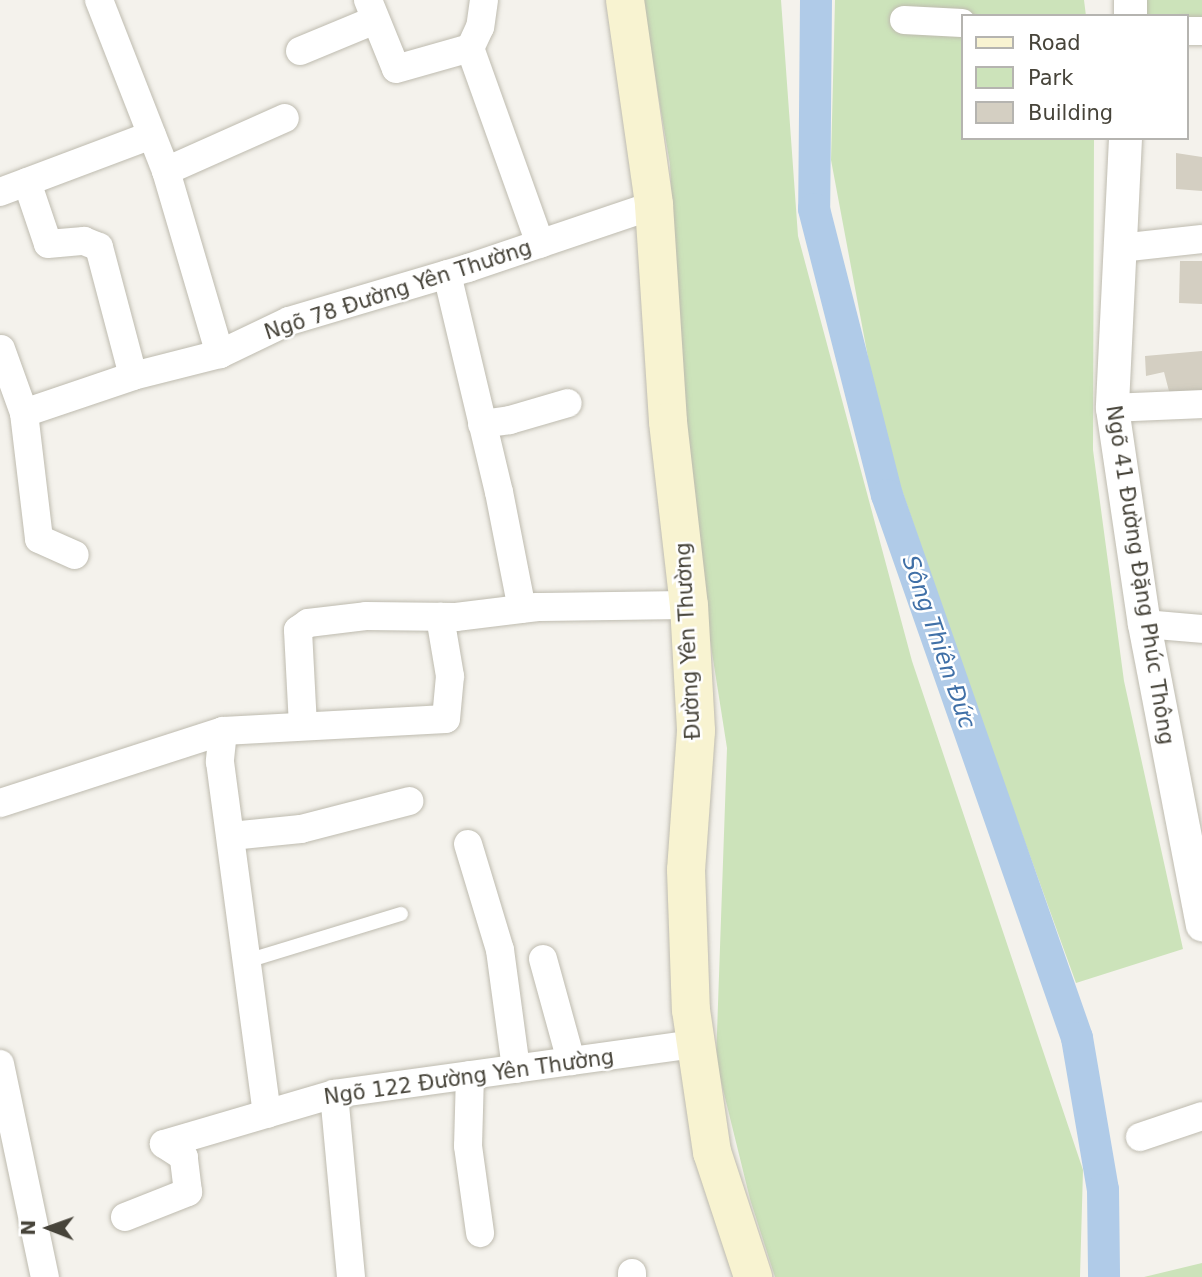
<!DOCTYPE html>
<html>
<head>
<meta charset="utf-8">
<style>
	body { margin:0 }
	#map { position:relative; width:1202px; height:1277px; overflow:hidden; background:#f4f2ec; font-family:"DejaVu Sans",sans-serif }
	div>[style] { position:absolute }
	.green>* { inset:0; background:#cce3ba }
	.canal>* { height:32px; margin:-16px; padding:0 16px; transform-origin:16px; border-radius:16px; background:#b0cbe8 }
	.building>* { inset:0; background:#d4cfc2 }
	.roads { filter:drop-shadow(0 0 2px #bebbaf) drop-shadow(0 0 2px #bebbaf) }
	.service>* { height:14px; margin:-7px; padding:0 7px; transform-origin:7px; border-radius:7px; background:#fff }
	.minor>* { height:28px; margin:-14px; padding:0 14px; transform-origin:14px; border-radius:14px; background:#fff }
	.tertiary>* { height:33px; margin:-16.5px; padding:0 16.5px; transform-origin:16.5px; border-radius:16.5px; background:#fff }
	.secondary>* { height:38px; margin:-19px; padding:0 19px; transform-origin:19px; border-radius:19px; background:#f8f3d1 }
	span { translate:-50% -50%; white-space:nowrap; text-align:center; line-height:1.15; -webkit-text-stroke:5px #fff; paint-order:stroke }
	.street-label { font-size:21px; color:#47443a }
	.water-label { font-size:23px; color:#4070a7; font-style:italic }
	.legend { position:absolute; left:961px; top:14px; width:228px; height:126px; box-sizing:border-box; background:#fff; border:2px solid #b5b4b0; margin:0; padding:9px 12px; list-style:none; font-size:21px; color:#47443a }
	.legend li { display:flex; align-items:center; gap:14px; height:35px }
	.legend b { width:35px; border:2px solid #b5b4b0 }
	.north { position:absolute; left:14px; top:1193px; width:70px; height:70px; -webkit-text-stroke:5px #fff; paint-order:stroke; rotate:271deg; font-size:19px; font-weight:700; line-height:28px; text-align:center; color:#47443a }
	.north::after { content:''; display:block; margin:auto; width:24px; height:32px; background:#47443a; clip-path:polygon(50% 0,100% 100%,50% 72%,0 100%) }
</style>
</head>
<body>
<div id="map">
	<div class="green">
		<div style="clip-path:polygon(642px 0,781px 0,798px 236px,912px 661px,1083px 1170px,1080px 1277px,775px 1277px,750px 1199px,716px 1061px,727px 748px,684px 474px,670px 164px)"></div>
		<div style="clip-path:polygon(835px 0,1084px 0,1086px 16px,962px 16px,962px 138px,1094px 138px,1093px 450px,1124px 681px,1183px 949px,1076px 983px,979px 715px,882px 432px,831px 160px)"></div>
		<div style="clip-path:polygon(1141px 0,1202px 0,1202px 26px,1186px 27px,1186px 16px,1140px 16px)"></div>
		<div style="clip-path:polygon(1202px 1263px,1202px 1277px,1144px 1277px)"></div>
	</div>
	<div class="canal">
		<div style="left:816px;top:0;width:209px;rotate:90.5deg"></div>
		<div style="left:814px;top:209px;width:295px;rotate:75.7deg"></div>
		<div style="left:887px;top:495px;width:575px;rotate:70.71deg"></div>
		<div style="left:1077px;top:1038px;width:154px;rotate:80.3deg"></div>
		<div style="left:1103px;top:1190px;width:87px;rotate:89.3deg"></div>
	</div>
	<div class="building">
		<div style="clip-path:polygon(1176px 153px,1202px 157px,1202px 191px,1176px 189px)"></div>
		<div style="clip-path:polygon(1180px 261px,1202px 261px,1202px 304px,1179px 303px)"></div>
		<div style="clip-path:polygon(1202px 351px,1202px 399px,1171px 399px,1164px 372px,1146px 376px,1145px 356px)"></div>
	</div>
	<div class="roads">
		<div class="service">
			<div style="left:247px;top:961px;width:161px;rotate:-17deg"></div>
		</div>
		<div class="minor">
			<div style="left:99px;top:0;width:184px;rotate:68.6deg"></div>
			<div style="left:166px;top:171px;width:191px;rotate:73.6deg"></div>
			<div style="left:368px;top:0;width:74px;rotate:67.9deg"></div>
			<div style="left:396px;top:69px;width:77px;rotate:-15.8deg"></div>
			<div style="left:484px;top:0;width:27px;rotate:98deg"></div>
			<div style="left:480px;top:27px;width:23px;rotate:115deg"></div>
			<div style="left:470px;top:48px;width:208px;rotate:70.3deg"></div>
			<div style="left:904px;top:20px;width:58px;rotate:3deg"></div>
			<div style="left:1186px;top:31px;width:16px"></div>
			<div style="left:300px;top:51px;width:81px;rotate:-22.5deg"></div>
			<div style="left:166px;top:171px;width:130px;rotate:-24deg"></div>
			<div style="left:27px;top:182px;width:65px;rotate:71.3deg"></div>
			<div style="left:48px;top:244px;width:36px;rotate:-5deg"></div>
			<div style="left:84px;top:241px;width:16px;rotate:22deg"></div>
			<div style="left:99px;top:247px;width:133px;rotate:75.2deg"></div>
			<div style="left:0;top:192px;width:162px;rotate:-20.6deg"></div>
			<div style="left:1120px;top:248px;width:82px;rotate:-6.3deg"></div>
			<div style="left:447px;top:274px;width:224px;rotate:76.6deg"></div>
			<div style="left:499px;top:492px;width:119px;rotate:78.9deg"></div>
			<div style="left:1px;top:349px;width:68px;rotate:70.2deg"></div>
			<div style="left:24px;top:413px;width:127px;rotate:83.2deg"></div>
			<div style="left:39px;top:539px;width:39px;rotate:24deg"></div>
			<div style="left:1112px;top:408px;width:90px;rotate:-2.5deg"></div>
			<div style="left:24px;top:413px;width:115px;rotate:-18.7deg"></div>
			<div style="left:133px;top:376px;width:90px;rotate:-14.2deg"></div>
			<div style="left:220px;top:354px;width:76px;rotate:-25.6deg"></div>
			<div style="left:289px;top:321px;width:187px;rotate:-16.5deg"></div>
			<div style="left:468px;top:268px;width:196px;rotate:-18.7deg"></div>
			<div style="left:482px;top:424px;width:28px;rotate:-8deg"></div>
			<div style="left:510px;top:420px;width:60px;rotate:-16.3deg"></div>
			<div style="left:1144px;top:624px;width:58px;rotate:4.9deg"></div>
			<div style="left:303px;top:726px;width:96px;rotate:-93deg"></div>
			<div style="left:298px;top:630px;width:12px;rotate:-35deg"></div>
			<div style="left:308px;top:623px;width:58px;rotate:-6.9deg"></div>
			<div style="left:366px;top:616px;width:90px;rotate:0.6deg"></div>
			<div style="left:456px;top:617px;width:82px;rotate:-7deg"></div>
			<div style="left:537px;top:607px;width:152px;rotate:-0.8deg"></div>
			<div style="left:223px;top:731px;width:31px;rotate:96deg"></div>
			<div style="left:220px;top:762px;width:355px;rotate:82.4deg"></div>
			<div style="left:0;top:803px;width:234px;rotate:-17.9deg"></div>
			<div style="left:223px;top:731px;width:223px;rotate:-3.1deg"></div>
			<div style="left:446px;top:719px;width:43px;rotate:-84.7deg"></div>
			<div style="left:450px;top:676px;width:60px;rotate:-99.6deg"></div>
			<div style="left:231px;top:836px;width:70px;rotate:-5.7deg"></div>
			<div style="left:301px;top:829px;width:112px;rotate:-14.5deg"></div>
			<div style="left:468px;top:844px;width:111px;rotate:73.2deg"></div>
			<div style="left:500px;top:950px;width:120px;rotate:82.3deg"></div>
			<div style="left:543px;top:959px;width:106px;rotate:74.6deg"></div>
			<div style="left:0;top:1064px;width:218px;rotate:78.1deg"></div>
			<div style="left:470px;top:1075px;width:71px;rotate:91.6deg"></div>
			<div style="left:468px;top:1146px;width:88px;rotate:82.1deg"></div>
			<div style="left:334px;top:1094px;width:184px;rotate:84.7deg"></div>
			<div style="left:1140px;top:1137px;width:65px;rotate:-18.7deg"></div>
			<div style="left:164px;top:1144px;width:177px;rotate:-16.4deg"></div>
			<div style="left:334px;top:1094px;width:365px;rotate:-7.9deg"></div>
			<div style="left:125px;top:1217px;width:68px;rotate:-21.6deg"></div>
			<div style="left:188px;top:1192px;width:35px;rotate:-97deg"></div>
			<div style="left:184px;top:1157px;width:24px;rotate:-147deg"></div>
			<div style="left:632px;top:1273px;width:4px;rotate:90deg"></div>
		</div>
		<div class="tertiary">
			<div style="left:1130px;top:0;width:16px;rotate:90deg"></div>
			<div style="left:1125px;top:138px;width:270px;rotate:92.8deg"></div>
			<div style="left:1112px;top:408px;width:218px;rotate:81.6deg"></div>
			<div style="left:1144px;top:624px;width:306px;rotate:79.1deg"></div>
		</div>
		<div class="secondary">
			<div style="left:625px;top:0;width:207px;rotate:81.9deg"></div>
			<div style="left:654px;top:205px;width:217px;rotate:86.3deg"></div>
			<div style="left:668px;top:422px;width:184px;rotate:83.5deg"></div>
			<div style="left:689px;top:605px;width:126px;rotate:86.8deg"></div>
			<div style="left:696px;top:731px;width:139px;rotate:94.1deg"></div>
			<div style="left:686px;top:870px;width:140px;rotate:88deg"></div>
			<div style="left:691px;top:1010px;width:144px;rotate:81.6deg"></div>
			<div style="left:712px;top:1152px;width:132px;rotate:71.8deg"></div>
		</div>
	</div>
	<div class="street-label">
		<span style="left:398px;top:290px;rotate:-18deg">Ngõ 78 Đường Yên Thường</span>
		<span style="left:1140px;top:575px;rotate:81deg">Ngõ 41 Đường Đặng Phúc Thông</span>
		<span style="left:688px;top:641px;rotate:-93deg">Đường Yên Thường</span>
		<span style="left:469px;top:1077px;rotate:-8deg">Ngõ 122 Đường Yên Thường</span>
	</div>
	<div class="water-label">
		<span style="left:939px;top:642px;rotate:71deg">Sông Thiên Đức</span>
	</div>
	<ul class="legend">
	<li><b style="height:9px;background:#f8f3d1"></b>Road</li>
	<li><b style="height:19px;background:#cce3ba"></b>Park</li>
	<li><b style="height:19px;background:#d4cfc2"></b>Building</li>
	</ul>
	<div class="north">N</div>
</div>
</body>
</html>
